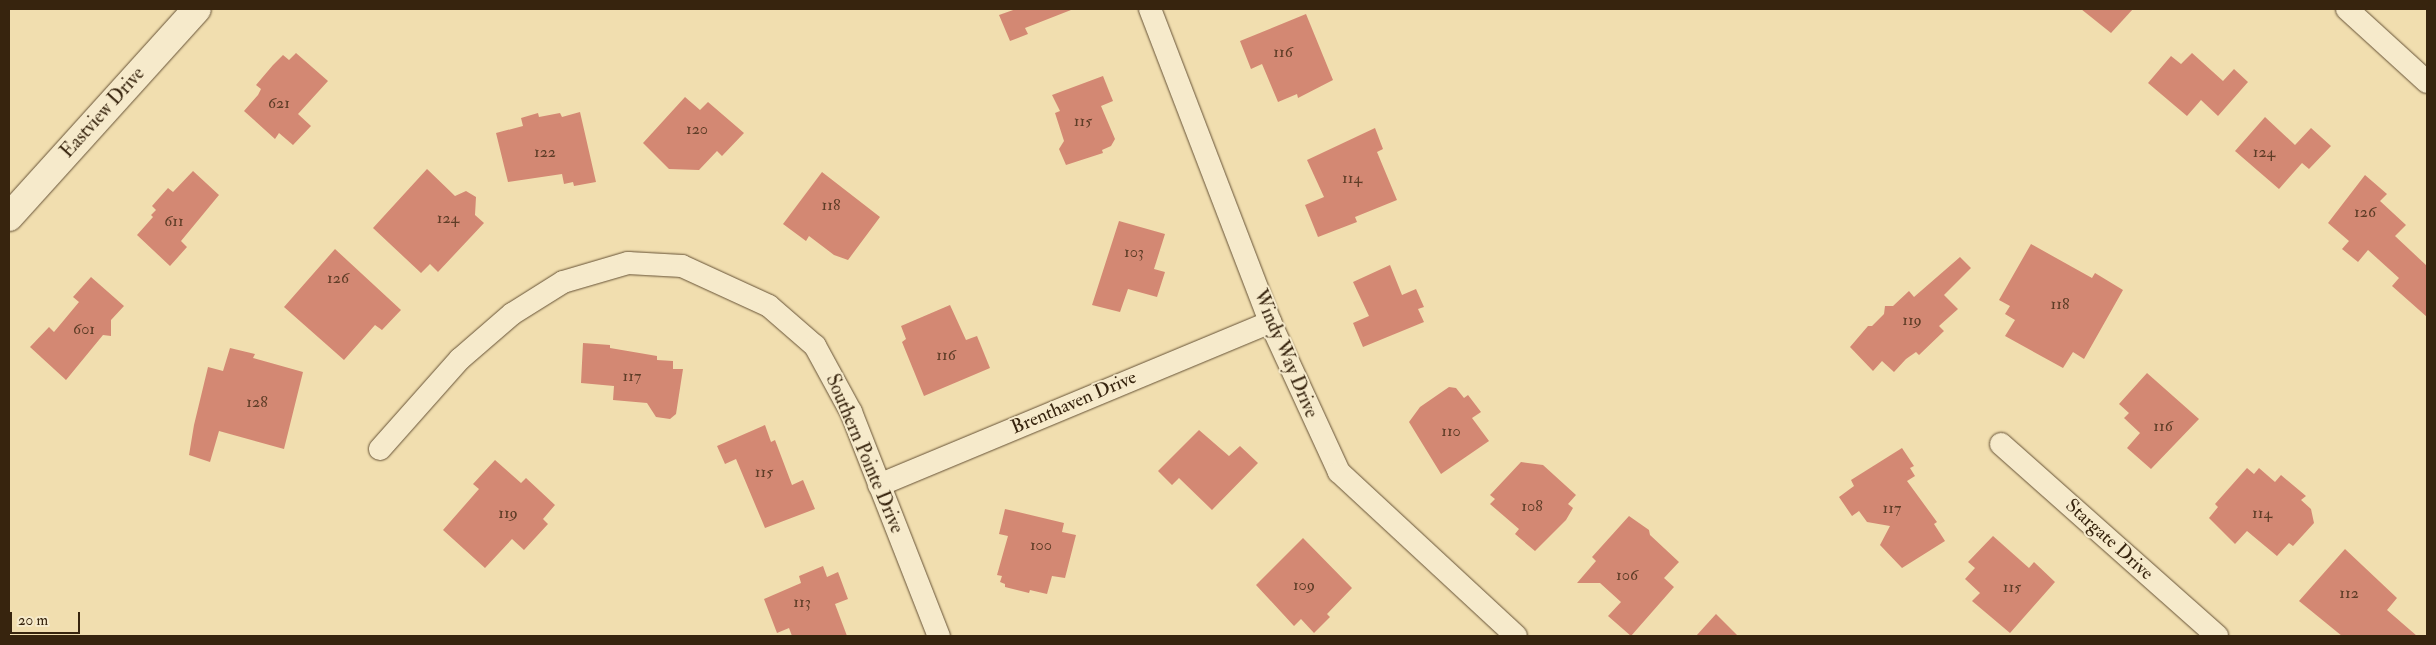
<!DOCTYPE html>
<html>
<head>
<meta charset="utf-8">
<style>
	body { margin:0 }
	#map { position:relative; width:2436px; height:645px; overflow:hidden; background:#f1deaf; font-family:"IM FELL Double Pica",serif }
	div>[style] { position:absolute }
	.building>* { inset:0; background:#d38873 }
	.roads { filter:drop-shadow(0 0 1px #665236) drop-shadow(0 0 1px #665236) }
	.minor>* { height:22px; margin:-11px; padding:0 11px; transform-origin:11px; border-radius:11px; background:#f6eacb }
	.tertiary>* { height:28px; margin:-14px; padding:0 14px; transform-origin:14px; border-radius:14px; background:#f6eacb }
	span { translate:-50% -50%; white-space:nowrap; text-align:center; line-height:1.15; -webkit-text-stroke:4px #f6eacb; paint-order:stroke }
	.number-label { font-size:16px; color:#5e3d27 }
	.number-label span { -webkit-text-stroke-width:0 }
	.street-label { font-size:19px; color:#37240e }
	.frame { position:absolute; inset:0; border:10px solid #37240e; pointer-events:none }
	.scale { position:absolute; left:10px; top:612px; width:70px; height:22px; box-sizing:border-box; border:2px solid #37240e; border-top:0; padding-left:6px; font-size:15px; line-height:18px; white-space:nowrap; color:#37240e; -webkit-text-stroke:4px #f6eacb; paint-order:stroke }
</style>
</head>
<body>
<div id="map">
	<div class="building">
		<div style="clip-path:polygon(1016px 9px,1071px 9px,1071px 10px,1025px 28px,1028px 34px,1010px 41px,999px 15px)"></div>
		<div style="clip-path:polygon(2081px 9px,2133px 9px,2111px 33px)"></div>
		<div style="clip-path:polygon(1306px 14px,1333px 80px,1298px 98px,1297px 94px,1278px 102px,1262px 64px,1251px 69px,1240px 41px)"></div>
		<div style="clip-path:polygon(296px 53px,328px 81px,298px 114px,311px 126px,293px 145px,279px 133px,275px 139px,244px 111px,258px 95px,261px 89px,256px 85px,273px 65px,283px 55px,289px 60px)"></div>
		<div style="clip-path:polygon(2192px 53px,2223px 81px,2234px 69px,2248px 82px,2218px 116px,2201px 100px,2187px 116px,2148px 83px,2171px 56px,2181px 64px)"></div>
		<div style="clip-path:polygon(1103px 76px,1113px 101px,1101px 106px,1115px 139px,1111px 146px,1102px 150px,1103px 153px,1066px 165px,1059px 149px,1064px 141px,1055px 113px,1060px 111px,1052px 95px)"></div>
		<div style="clip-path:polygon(685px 97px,700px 110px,708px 102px,744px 133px,722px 156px,717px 151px,699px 170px,669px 169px,643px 143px)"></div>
		<div style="clip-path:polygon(580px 112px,596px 182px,574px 186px,573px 182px,564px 184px,562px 174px,508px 182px,496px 133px,523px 126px,521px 118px,538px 113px,539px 117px,560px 113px,562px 117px)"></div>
		<div style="clip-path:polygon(2265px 117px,2295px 145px,2311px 128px,2331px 146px,2309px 169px,2302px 163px,2279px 189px,2235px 151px)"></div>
		<div style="clip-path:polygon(1375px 128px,1383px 149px,1377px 152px,1397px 200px,1355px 217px,1357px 222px,1318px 237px,1305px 205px,1324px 197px,1307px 160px)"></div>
		<div style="clip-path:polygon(427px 169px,455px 196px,466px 191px,476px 197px,475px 215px,484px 223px,438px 272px,430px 264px,421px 273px,373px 228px)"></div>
		<div style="clip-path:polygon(193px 171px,219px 195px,181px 241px,187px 247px,170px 266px,137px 235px,153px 217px,151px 215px,156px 210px,152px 206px,168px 188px,173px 192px)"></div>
		<div style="clip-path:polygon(822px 172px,880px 217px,848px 260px,834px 255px,809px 236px,806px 241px,783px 224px)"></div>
		<div style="clip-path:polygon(2365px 175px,2387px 194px,2380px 201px,2406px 225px,2395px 236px,2427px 266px,2427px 317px,2392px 286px,2399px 278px,2368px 250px,2358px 262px,2342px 249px,2349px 241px,2328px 223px)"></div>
		<div style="clip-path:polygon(1119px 221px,1165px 234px,1154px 269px,1165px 272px,1157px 297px,1128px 289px,1120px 312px,1092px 305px)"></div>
		<div style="clip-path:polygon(2031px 244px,2092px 278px,2095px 273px,2123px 290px,2084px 359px,2073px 352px,2063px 368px,2005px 336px,2015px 320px,2005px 314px,2010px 306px,1999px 300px)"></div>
		<div style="clip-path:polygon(335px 249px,401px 310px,382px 330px,375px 325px,344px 360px,284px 307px)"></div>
		<div style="clip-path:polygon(1960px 257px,1971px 268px,1944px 295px,1958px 309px,1939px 326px,1944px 331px,1919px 355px,1916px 352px,1906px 359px,1894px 372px,1882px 361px,1873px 371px,1850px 347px,1868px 326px,1872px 326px,1884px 314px,1885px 306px,1893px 306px,1909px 291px,1914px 297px)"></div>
		<div style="clip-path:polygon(1390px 265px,1402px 295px,1416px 289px,1424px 307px,1418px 309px,1424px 322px,1363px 347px,1353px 323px,1369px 316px,1353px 282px)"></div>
		<div style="clip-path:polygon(91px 277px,124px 306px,111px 320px,111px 336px,103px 335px,66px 380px,30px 347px,49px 327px,54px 332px,79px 302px,73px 297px)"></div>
		<div style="clip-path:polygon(950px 305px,966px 340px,977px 336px,990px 368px,924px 396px,902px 342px,906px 339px,901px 326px)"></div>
		<div style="clip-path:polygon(583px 343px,610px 345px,610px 348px,657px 356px,657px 360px,673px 361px,673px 369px,683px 369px,676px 414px,670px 419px,656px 417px,647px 403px,613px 400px,614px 386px,581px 383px)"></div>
		<div style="clip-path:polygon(230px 348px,255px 354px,253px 358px,303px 372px,284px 449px,219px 431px,210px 462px,189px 455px,194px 425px,208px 367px,223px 371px)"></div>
		<div style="clip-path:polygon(2147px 373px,2199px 419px,2151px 469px,2127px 448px,2140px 433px,2124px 418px,2129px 413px,2119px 404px)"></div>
		<div style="clip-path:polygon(1449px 387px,1456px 388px,1464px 398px,1468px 395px,1481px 412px,1472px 418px,1489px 441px,1441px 474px,1409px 422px,1420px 407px)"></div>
		<div style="clip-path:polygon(765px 425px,771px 442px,775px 440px,792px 485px,803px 480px,815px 509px,765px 528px,736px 459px,725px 464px,717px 446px)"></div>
		<div style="clip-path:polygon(1199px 430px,1229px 456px,1240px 446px,1258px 463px,1212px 510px,1179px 478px,1172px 485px,1158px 471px)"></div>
		<div style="clip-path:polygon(1902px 448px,1914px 466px,1910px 468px,1915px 476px,1907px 481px,1937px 522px,1934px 524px,1945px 541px,1902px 568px,1880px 545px,1890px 526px,1867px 522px,1859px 511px,1852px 516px,1839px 497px,1854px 486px,1851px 480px)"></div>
		<div style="clip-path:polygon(495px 460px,521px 483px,526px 478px,555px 505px,543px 519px,548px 524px,524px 550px,512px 539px,485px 568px,443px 530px,479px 489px,473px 484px)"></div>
		<div style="clip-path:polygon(1521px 462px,1543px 465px,1576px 495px,1568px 504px,1573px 508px,1566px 520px,1535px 551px,1515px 534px,1519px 529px,1490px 504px,1495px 499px,1490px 495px)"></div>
		<div style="clip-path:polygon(2247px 468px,2254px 474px,2259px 468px,2275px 482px,2281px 475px,2306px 496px,2301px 500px,2311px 509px,2314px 523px,2293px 546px,2289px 543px,2277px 556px,2247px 531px,2235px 544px,2209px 518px,2218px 507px,2215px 504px)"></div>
		<div style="clip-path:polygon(1005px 509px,1064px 523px,1062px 532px,1076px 535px,1065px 578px,1052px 576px,1047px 594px,1030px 590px,1029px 593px,1005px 587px,1005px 584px,1000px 582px,1002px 576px,997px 575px,1008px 536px,999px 534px)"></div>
		<div style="clip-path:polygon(1629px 516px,1649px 530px,1650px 535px,1679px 562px,1664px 578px,1674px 587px,1631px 636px,1608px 616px,1621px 602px,1600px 583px,1577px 583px,1596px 561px,1592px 557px)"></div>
		<div style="clip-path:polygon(1993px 536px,2029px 568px,2034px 562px,2055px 582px,2010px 633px,1972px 601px,1980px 593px,1965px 579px,1975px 568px,1968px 562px)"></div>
		<div style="clip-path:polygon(1303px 538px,1352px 588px,1327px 614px,1330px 617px,1314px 633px,1301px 619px,1294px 626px,1256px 585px)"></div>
		<div style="clip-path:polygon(2345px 549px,2397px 598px,2387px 610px,2417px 636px,2342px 636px,2299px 601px)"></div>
		<div style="clip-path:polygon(823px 566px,827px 577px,838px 572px,848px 599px,835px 604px,847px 636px,792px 636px,789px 628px,777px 633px,764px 599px,801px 583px,799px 576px)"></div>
		<div style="clip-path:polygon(1716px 614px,1738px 636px,1696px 636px)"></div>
	</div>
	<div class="roads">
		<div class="minor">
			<div style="left:1150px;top:9px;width:335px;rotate:69deg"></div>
			<div style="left:1270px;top:322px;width:165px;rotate:65.3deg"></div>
			<div style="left:1339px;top:472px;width:241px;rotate:42.8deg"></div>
			<div style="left:2347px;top:9px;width:108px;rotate:42.4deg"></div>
			<div style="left:2001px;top:444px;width:289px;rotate:41.6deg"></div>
			<div style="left:380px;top:449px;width:120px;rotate:-48.4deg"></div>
			<div style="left:460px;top:359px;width:69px;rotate:-40.9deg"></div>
			<div style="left:512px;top:314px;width:60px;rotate:-32.1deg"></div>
			<div style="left:563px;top:282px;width:68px;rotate:-16.3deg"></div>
			<div style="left:628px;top:263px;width:54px;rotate:3.2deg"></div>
			<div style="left:682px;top:266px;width:96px;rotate:24.7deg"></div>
			<div style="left:769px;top:306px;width:61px;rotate:41deg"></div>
			<div style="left:815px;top:346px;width:75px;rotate:61.4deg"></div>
			<div style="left:851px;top:412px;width:241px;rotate:68.6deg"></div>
			<div style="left:879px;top:485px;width:424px;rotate:-22.6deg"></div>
		</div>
		<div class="tertiary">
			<div style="left:9px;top:217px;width:280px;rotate:-47.9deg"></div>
		</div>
	</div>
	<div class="number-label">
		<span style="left:1283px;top:52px">116</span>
		<span style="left:279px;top:103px">621</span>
		<span style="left:1083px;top:121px">115</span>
		<span style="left:697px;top:129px">120</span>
		<span style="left:545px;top:152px">122</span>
		<span style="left:2264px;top:152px">124</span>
		<span style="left:1352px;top:178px">114</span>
		<span style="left:831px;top:205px">118</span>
		<span style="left:2365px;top:212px">126</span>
		<span style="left:448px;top:218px">124</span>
		<span style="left:174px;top:221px">611</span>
		<span style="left:1134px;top:252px">103</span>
		<span style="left:338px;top:278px">126</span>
		<span style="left:2060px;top:304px">118</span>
		<span style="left:1912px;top:320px">119</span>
		<span style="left:84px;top:329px">601</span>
		<span style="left:946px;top:355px">116</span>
		<span style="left:632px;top:376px">117</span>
		<span style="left:257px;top:402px">128</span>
		<span style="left:2163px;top:426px">116</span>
		<span style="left:1451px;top:431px">110</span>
		<span style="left:764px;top:472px">115</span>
		<span style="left:1532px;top:506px">108</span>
		<span style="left:1892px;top:508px">117</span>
		<span style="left:508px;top:513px">119</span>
		<span style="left:2262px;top:513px">114</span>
		<span style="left:1041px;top:545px">100</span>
		<span style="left:1627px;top:575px">106</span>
		<span style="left:1304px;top:585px">109</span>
		<span style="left:2012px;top:587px">115</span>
		<span style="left:2349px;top:593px">112</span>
		<span style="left:802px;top:602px">113</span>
	</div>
	<div class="street-label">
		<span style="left:103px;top:113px;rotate:-48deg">Eastview Drive</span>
		<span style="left:1285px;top:354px;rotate:67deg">Windy Way Drive</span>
		<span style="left:1074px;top:403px;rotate:-23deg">Brenthaven Drive</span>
		<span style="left:864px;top:454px;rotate:67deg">Southern Pointe Drive</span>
		<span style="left:2109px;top:540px;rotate:42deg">Stargate Drive</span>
	</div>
	<div class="frame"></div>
	<div class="scale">20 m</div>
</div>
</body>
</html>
